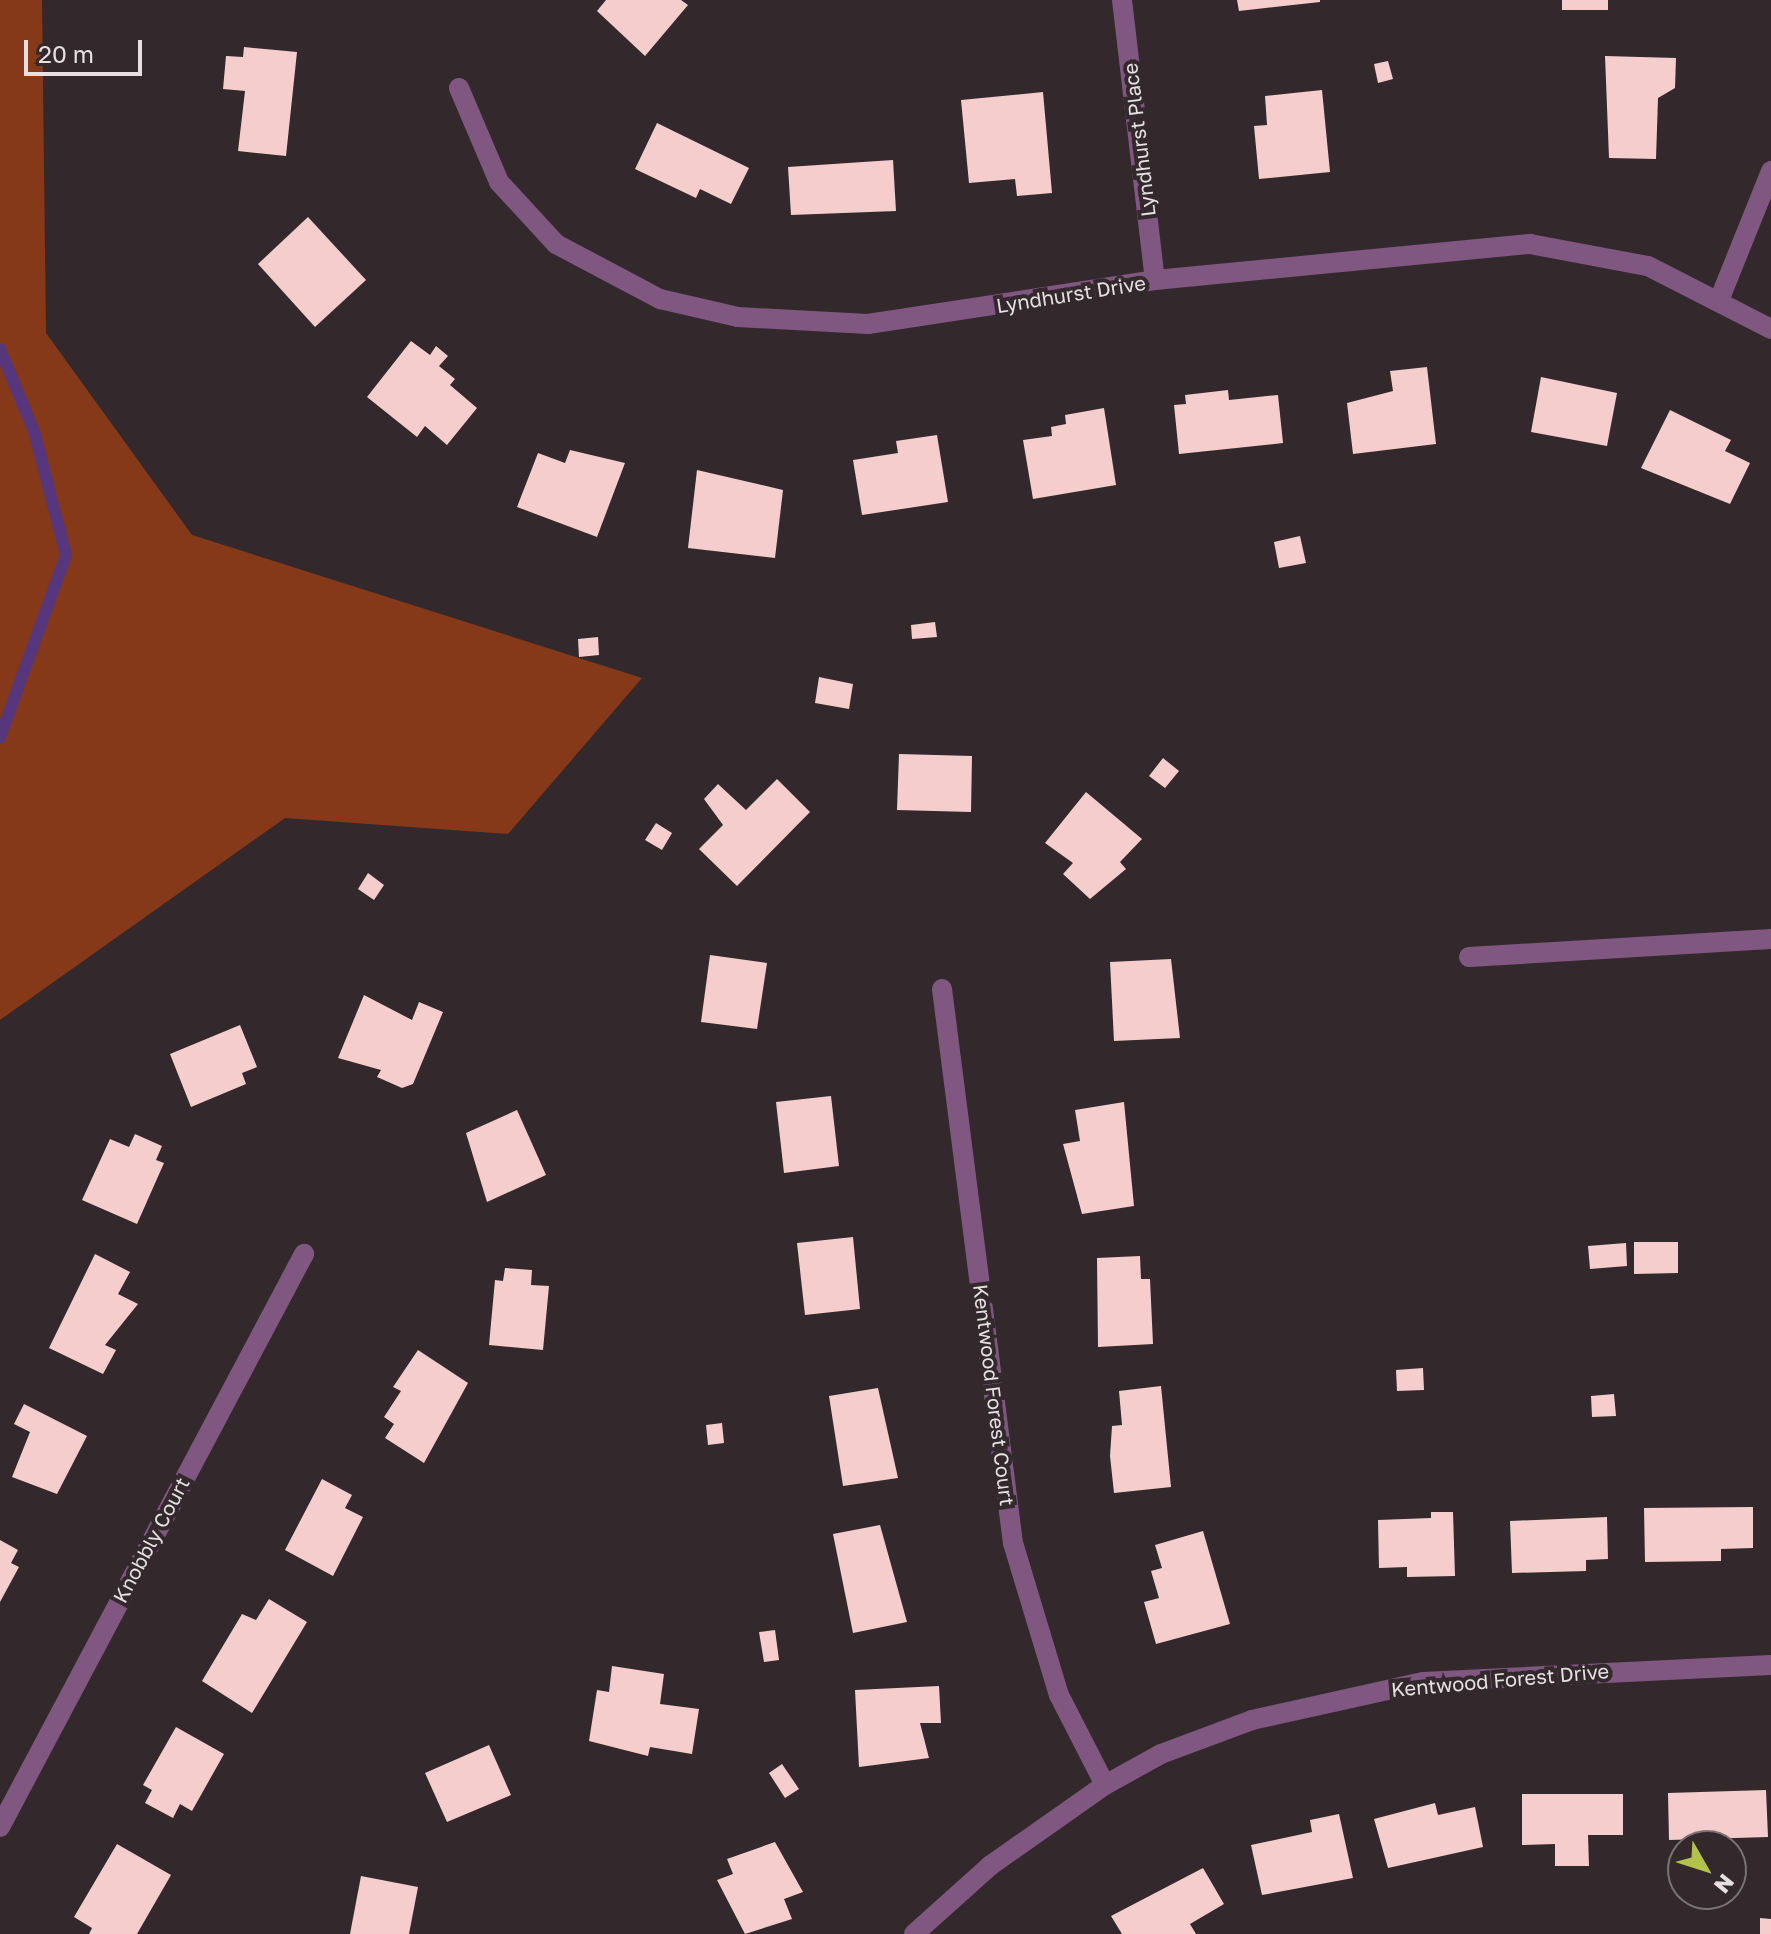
<!DOCTYPE html>
<html>
<head>
<meta charset="utf-8">
<style>
	body { margin:0 }
	#map { position:relative; width:1771px; height:1934px; overflow:hidden; background:#33292d; font-family:"Golos Text",sans-serif }
	div>[style] { position:absolute }
	.green>* { inset:0; background:#863918 }
	.stream>* { height:12px; margin:-6px; padding:0 6px; transform-origin:6px; border-radius:6px; background:#56367d }
	.building>* { inset:0; background:#f6cdcd }
	.service>* { height:20px; margin:-10px; padding:0 10px; transform-origin:10px; border-radius:10px; background:#805780 }
	.minor>* { height:20px; margin:-10px; padding:0 10px; transform-origin:10px; border-radius:10px; background:#805780 }
	span { translate:-50% -50%; white-space:nowrap; text-align:center; line-height:1.15; -webkit-text-stroke:8px #33292d; paint-order:stroke }
	.street-label { font-size:20px; color:#e7e0e3 }
	.north { position:absolute; left:1667px; top:1830px; width:80px; height:80px; box-sizing:border-box; background:#33292d; border:2px solid #7b7276; border-radius:50%; rotate:129deg; font-size:22px; font-weight:700; line-height:32px; text-align:center; color:#e7e0e3 }
	.north::after { content:''; display:block; margin:auto; width:28px; height:36px; background:#b3c24b; clip-path:polygon(50% 0,100% 100%,50% 72%,0 100%) }
	.scale { position:absolute; left:24px; top:40px; width:118px; height:36px; box-sizing:border-box; border:4px solid #e7e0e3; border-top:0; padding-left:10px; font-size:24px; line-height:28px; white-space:nowrap; color:#e7e0e3; -webkit-text-stroke:6px #33292d; paint-order:stroke }
</style>
</head>
<body>
<div id="map">
	<div class="green">
		<div style="clip-path:polygon(0 0,42px 0,46px 333px,192px 535px,642px 678px,508px 834px,285px 818px,0 1020px)"></div>
	</div>
	<div class="stream">
		<div style="left:0;top:349px;width:89px;rotate:67.5deg"></div>
		<div style="left:34px;top:431px;width:128px;rotate:75.5deg"></div>
		<div style="left:66px;top:555px;width:194px;rotate:109.9deg"></div>
	</div>
	<div class="building">
		<div style="clip-path:polygon(606px 0,681px 0,688px 5px,645px 56px,597px 11px)"></div>
		<div style="clip-path:polygon(1237px 0,1320px 0,1320px 2px,1239px 11px)"></div>
		<div style="clip-path:polygon(1562px 0,1608px 0,1608px 10px,1562px 10px)"></div>
		<div style="clip-path:polygon(244px 47px,297px 52px,286px 156px,238px 151px,245px 91px,223px 89px,226px 56px,243px 57px)"></div>
		<div style="clip-path:polygon(1605px 56px,1676px 58px,1675px 88px,1658px 98px,1656px 159px,1609px 158px)"></div>
		<div style="clip-path:polygon(1388px 61px,1393px 79px,1378px 83px,1374px 64px)"></div>
		<div style="clip-path:polygon(1322px 90px,1330px 172px,1259px 179px,1254px 126px,1267px 125px,1265px 96px)"></div>
		<div style="clip-path:polygon(1043px 92px,1052px 193px,1017px 196px,1015px 179px,969px 183px,961px 100px)"></div>
		<div style="clip-path:polygon(657px 123px,749px 168px,731px 204px,700px 189px,696px 198px,635px 169px)"></div>
		<div style="clip-path:polygon(893px 160px,896px 211px,791px 215px,788px 167px)"></div>
		<div style="clip-path:polygon(308px 217px,366px 280px,315px 327px,258px 264px)"></div>
		<div style="clip-path:polygon(411px 341px,430px 355px,436px 346px,448px 356px,439px 366px,455px 379px,450px 385px,477px 408px,447px 445px,425px 426px,417px 437px,367px 397px)"></div>
		<div style="clip-path:polygon(1427px 367px,1436px 444px,1353px 454px,1347px 403px,1393px 391px,1390px 371px)"></div>
		<div style="clip-path:polygon(1541px 377px,1617px 393px,1607px 446px,1531px 432px)"></div>
		<div style="clip-path:polygon(1228px 390px,1229px 400px,1278px 395px,1283px 443px,1179px 454px,1174px 405px,1186px 404px,1185px 395px)"></div>
		<div style="clip-path:polygon(1104px 408px,1116px 485px,1033px 499px,1023px 440px,1052px 436px,1051px 427px,1066px 424px,1065px 415px)"></div>
		<div style="clip-path:polygon(1670px 410px,1731px 440px,1725px 451px,1750px 463px,1730px 504px,1641px 468px)"></div>
		<div style="clip-path:polygon(937px 435px,948px 502px,862px 515px,853px 460px,898px 453px,896px 441px)"></div>
		<div style="clip-path:polygon(570px 450px,625px 463px,597px 537px,517px 507px,538px 453px,565px 463px)"></div>
		<div style="clip-path:polygon(697px 470px,783px 490px,775px 558px,688px 548px)"></div>
		<div style="clip-path:polygon(1300px 536px,1306px 563px,1279px 568px,1274px 542px)"></div>
		<div style="clip-path:polygon(935px 622px,937px 637px,912px 639px,911px 625px)"></div>
		<div style="clip-path:polygon(598px 637px,599px 655px,579px 657px,578px 639px)"></div>
		<div style="clip-path:polygon(819px 677px,853px 684px,849px 709px,815px 703px)"></div>
		<div style="clip-path:polygon(899px 754px,972px 756px,971px 812px,897px 810px)"></div>
		<div style="clip-path:polygon(1163px 758px,1179px 771px,1165px 788px,1149px 776px)"></div>
		<div style="clip-path:polygon(777px 779px,810px 812px,737px 886px,699px 849px,723px 825px,704px 799px,718px 784px,746px 810px)"></div>
		<div style="clip-path:polygon(1086px 792px,1142px 839px,1120px 862px,1126px 869px,1090px 899px,1063px 874px,1073px 863px,1045px 843px)"></div>
		<div style="clip-path:polygon(656px 823px,672px 833px,662px 850px,645px 840px)"></div>
		<div style="clip-path:polygon(368px 873px,384px 885px,374px 900px,358px 889px)"></div>
		<div style="clip-path:polygon(710px 955px,767px 963px,757px 1029px,701px 1022px)"></div>
		<div style="clip-path:polygon(1171px 959px,1180px 1038px,1114px 1041px,1110px 962px)"></div>
		<div style="clip-path:polygon(364px 995px,412px 1020px,419px 1002px,443px 1012px,413px 1084px,402px 1088px,377px 1077px,381px 1070px,338px 1058px)"></div>
		<div style="clip-path:polygon(240px 1025px,257px 1067px,242px 1073px,246px 1084px,191px 1107px,170px 1054px)"></div>
		<div style="clip-path:polygon(831px 1096px,839px 1166px,784px 1173px,776px 1102px)"></div>
		<div style="clip-path:polygon(1124px 1102px,1134px 1206px,1082px 1214px,1063px 1144px,1080px 1141px,1075px 1110px)"></div>
		<div style="clip-path:polygon(517px 1110px,546px 1175px,487px 1202px,466px 1133px)"></div>
		<div style="clip-path:polygon(135px 1134px,162px 1146px,156px 1160px,164px 1163px,137px 1224px,82px 1200px,110px 1139px,129px 1147px)"></div>
		<div style="clip-path:polygon(853px 1237px,860px 1309px,805px 1315px,797px 1243px)"></div>
		<div style="clip-path:polygon(1634px 1242px,1678px 1242px,1678px 1273px,1634px 1274px)"></div>
		<div style="clip-path:polygon(1626px 1243px,1627px 1266px,1590px 1269px,1588px 1246px)"></div>
		<div style="clip-path:polygon(95px 1254px,130px 1272px,118px 1294px,138px 1304px,105px 1345px,116px 1350px,103px 1374px,49px 1348px)"></div>
		<div style="clip-path:polygon(1140px 1256px,1141px 1279px,1150px 1279px,1153px 1344px,1098px 1347px,1097px 1258px)"></div>
		<div style="clip-path:polygon(505px 1268px,532px 1270px,531px 1285px,549px 1286px,543px 1350px,489px 1345px,495px 1280px,503px 1281px)"></div>
		<div style="clip-path:polygon(418px 1350px,468px 1383px,424px 1463px,385px 1438px,394px 1424px,384px 1417px,401px 1391px,393px 1387px)"></div>
		<div style="clip-path:polygon(1423px 1368px,1424px 1390px,1397px 1391px,1396px 1370px)"></div>
		<div style="clip-path:polygon(1161px 1386px,1171px 1487px,1114px 1493px,1110px 1456px,1112px 1426px,1122px 1425px,1119px 1391px)"></div>
		<div style="clip-path:polygon(878px 1388px,898px 1478px,843px 1486px,829px 1396px)"></div>
		<div style="clip-path:polygon(1614px 1394px,1616px 1416px,1592px 1417px,1591px 1396px)"></div>
		<div style="clip-path:polygon(24px 1404px,87px 1436px,57px 1494px,12px 1477px,30px 1432px,14px 1424px)"></div>
		<div style="clip-path:polygon(722px 1423px,724px 1443px,708px 1445px,706px 1425px)"></div>
		<div style="clip-path:polygon(322px 1479px,352px 1495px,345px 1508px,363px 1517px,333px 1576px,285px 1550px)"></div>
		<div style="clip-path:polygon(1753px 1507px,1753px 1548px,1721px 1549px,1721px 1561px,1645px 1562px,1644px 1508px)"></div>
		<div style="clip-path:polygon(1431px 1512px,1453px 1512px,1455px 1576px,1407px 1577px,1407px 1567px,1379px 1568px,1378px 1520px,1431px 1518px)"></div>
		<div style="clip-path:polygon(1607px 1517px,1608px 1559px,1586px 1560px,1586px 1571px,1512px 1573px,1510px 1521px)"></div>
		<div style="clip-path:polygon(880px 1525px,907px 1622px,853px 1633px,833px 1534px)"></div>
		<div style="clip-path:polygon(1203px 1531px,1230px 1624px,1156px 1644px,1144px 1602px,1159px 1598px,1151px 1571px,1162px 1568px,1155px 1545px)"></div>
		<div style="clip-path:polygon(0 1540px,18px 1550px,11px 1563px,19px 1567px,0 1602px)"></div>
		<div style="clip-path:polygon(269px 1599px,307px 1622px,252px 1713px,202px 1681px,242px 1614px,256px 1620px)"></div>
		<div style="clip-path:polygon(775px 1630px,779px 1660px,764px 1662px,759px 1632px)"></div>
		<div style="clip-path:polygon(612px 1666px,664px 1674px,660px 1704px,699px 1709px,692px 1754px,650px 1747px,648px 1756px,589px 1741px,597px 1690px,609px 1692px)"></div>
		<div style="clip-path:polygon(939px 1686px,941px 1723px,920px 1723px,929px 1758px,859px 1767px,855px 1690px)"></div>
		<div style="clip-path:polygon(176px 1727px,224px 1754px,192px 1811px,180px 1804px,173px 1818px,145px 1803px,152px 1790px,143px 1785px)"></div>
		<div style="clip-path:polygon(489px 1745px,511px 1795px,447px 1822px,425px 1773px)"></div>
		<div style="clip-path:polygon(782px 1764px,799px 1789px,785px 1798px,769px 1773px)"></div>
		<div style="clip-path:polygon(1766px 1790px,1768px 1837px,1669px 1840px,1668px 1793px)"></div>
		<div style="clip-path:polygon(1522px 1794px,1623px 1794px,1623px 1835px,1588px 1835px,1589px 1866px,1555px 1866px,1555px 1844px,1522px 1845px)"></div>
		<div style="clip-path:polygon(1435px 1803px,1438px 1815px,1475px 1807px,1483px 1847px,1388px 1868px,1374px 1819px)"></div>
		<div style="clip-path:polygon(1339px 1814px,1353px 1878px,1262px 1895px,1251px 1845px,1312px 1832px,1310px 1820px)"></div>
		<div style="clip-path:polygon(775px 1842px,803px 1892px,784px 1899px,792px 1919px,745px 1934px,717px 1880px,733px 1874px,727px 1859px)"></div>
		<div style="clip-path:polygon(117px 1844px,171px 1875px,137px 1934px,89px 1934px,92px 1928px,74px 1917px)"></div>
		<div style="clip-path:polygon(1203px 1868px,1224px 1904px,1190px 1924px,1196px 1934px,1122px 1934px,1111px 1916px)"></div>
		<div style="clip-path:polygon(361px 1876px,418px 1887px,409px 1934px,350px 1934px)"></div>
		<div style="clip-path:polygon(1760px 1918px,1771px 1919px,1771px 1934px,1760px 1934px)"></div>
	</div>
	<div class="service">
		<div style="left:1469px;top:957px;width:303px;rotate:-3.4deg"></div>
	</div>
	<div class="minor">
		<div style="left:1122px;top:0;width:282px;rotate:83.3deg"></div>
		<div style="left:459px;top:88px;width:102px;rotate:66.9deg"></div>
		<div style="left:499px;top:182px;width:84px;rotate:47.4deg"></div>
		<div style="left:556px;top:244px;width:118px;rotate:27.9deg"></div>
		<div style="left:660px;top:299px;width:80px;rotate:13deg"></div>
		<div style="left:738px;top:317px;width:130px;rotate:3.1deg"></div>
		<div style="left:868px;top:324px;width:290px;rotate:-8.7deg"></div>
		<div style="left:1155px;top:280px;width:377px;rotate:-5.5deg"></div>
		<div style="left:1530px;top:244px;width:120px;rotate:10.6deg"></div>
		<div style="left:1648px;top:266px;width:138px;rotate:27.1deg"></div>
		<div style="left:1720px;top:298px;width:137px;rotate:-68.1deg"></div>
		<div style="left:942px;top:989px;width:559px;rotate:82.7deg"></div>
		<div style="left:1013px;top:1543px;width:159px;rotate:73.2deg"></div>
		<div style="left:1059px;top:1695px;width:101px;rotate:62.9deg"></div>
		<div style="left:0;top:1827px;width:649px;rotate:-62.05deg"></div>
		<div style="left:914px;top:1934px;width:103px;rotate:-41.9deg"></div>
		<div style="left:991px;top:1865px;width:139px;rotate:-35.1deg"></div>
		<div style="left:1105px;top:1785px;width:64px;rotate:-29deg"></div>
		<div style="left:1161px;top:1754px;width:97px;rotate:-20.5deg"></div>
		<div style="left:1252px;top:1720px;width:175px;rotate:-12.5deg"></div>
		<div style="left:1423px;top:1682px;width:348px;rotate:-2.8deg"></div>
	</div>
	<div class="street-label">
		<span style="left:1139px;top:140px;rotate:-97deg">Lyndhurst Place</span>
		<span style="left:1071px;top:294px;rotate:-9deg">Lyndhurst Drive</span>
		<span style="left:994px;top:1395px;rotate:83deg">Kentwood Forest Court</span>
		<span style="left:151px;top:1540px;rotate:-62deg">Knobbly Court</span>
		<span style="left:1500px;top:1680px;rotate:-5deg">Kentwood Forest Drive</span>
	</div>
	<div class="north">N</div>
	<div class="scale">20 m</div>
</div>
</body>
</html>
